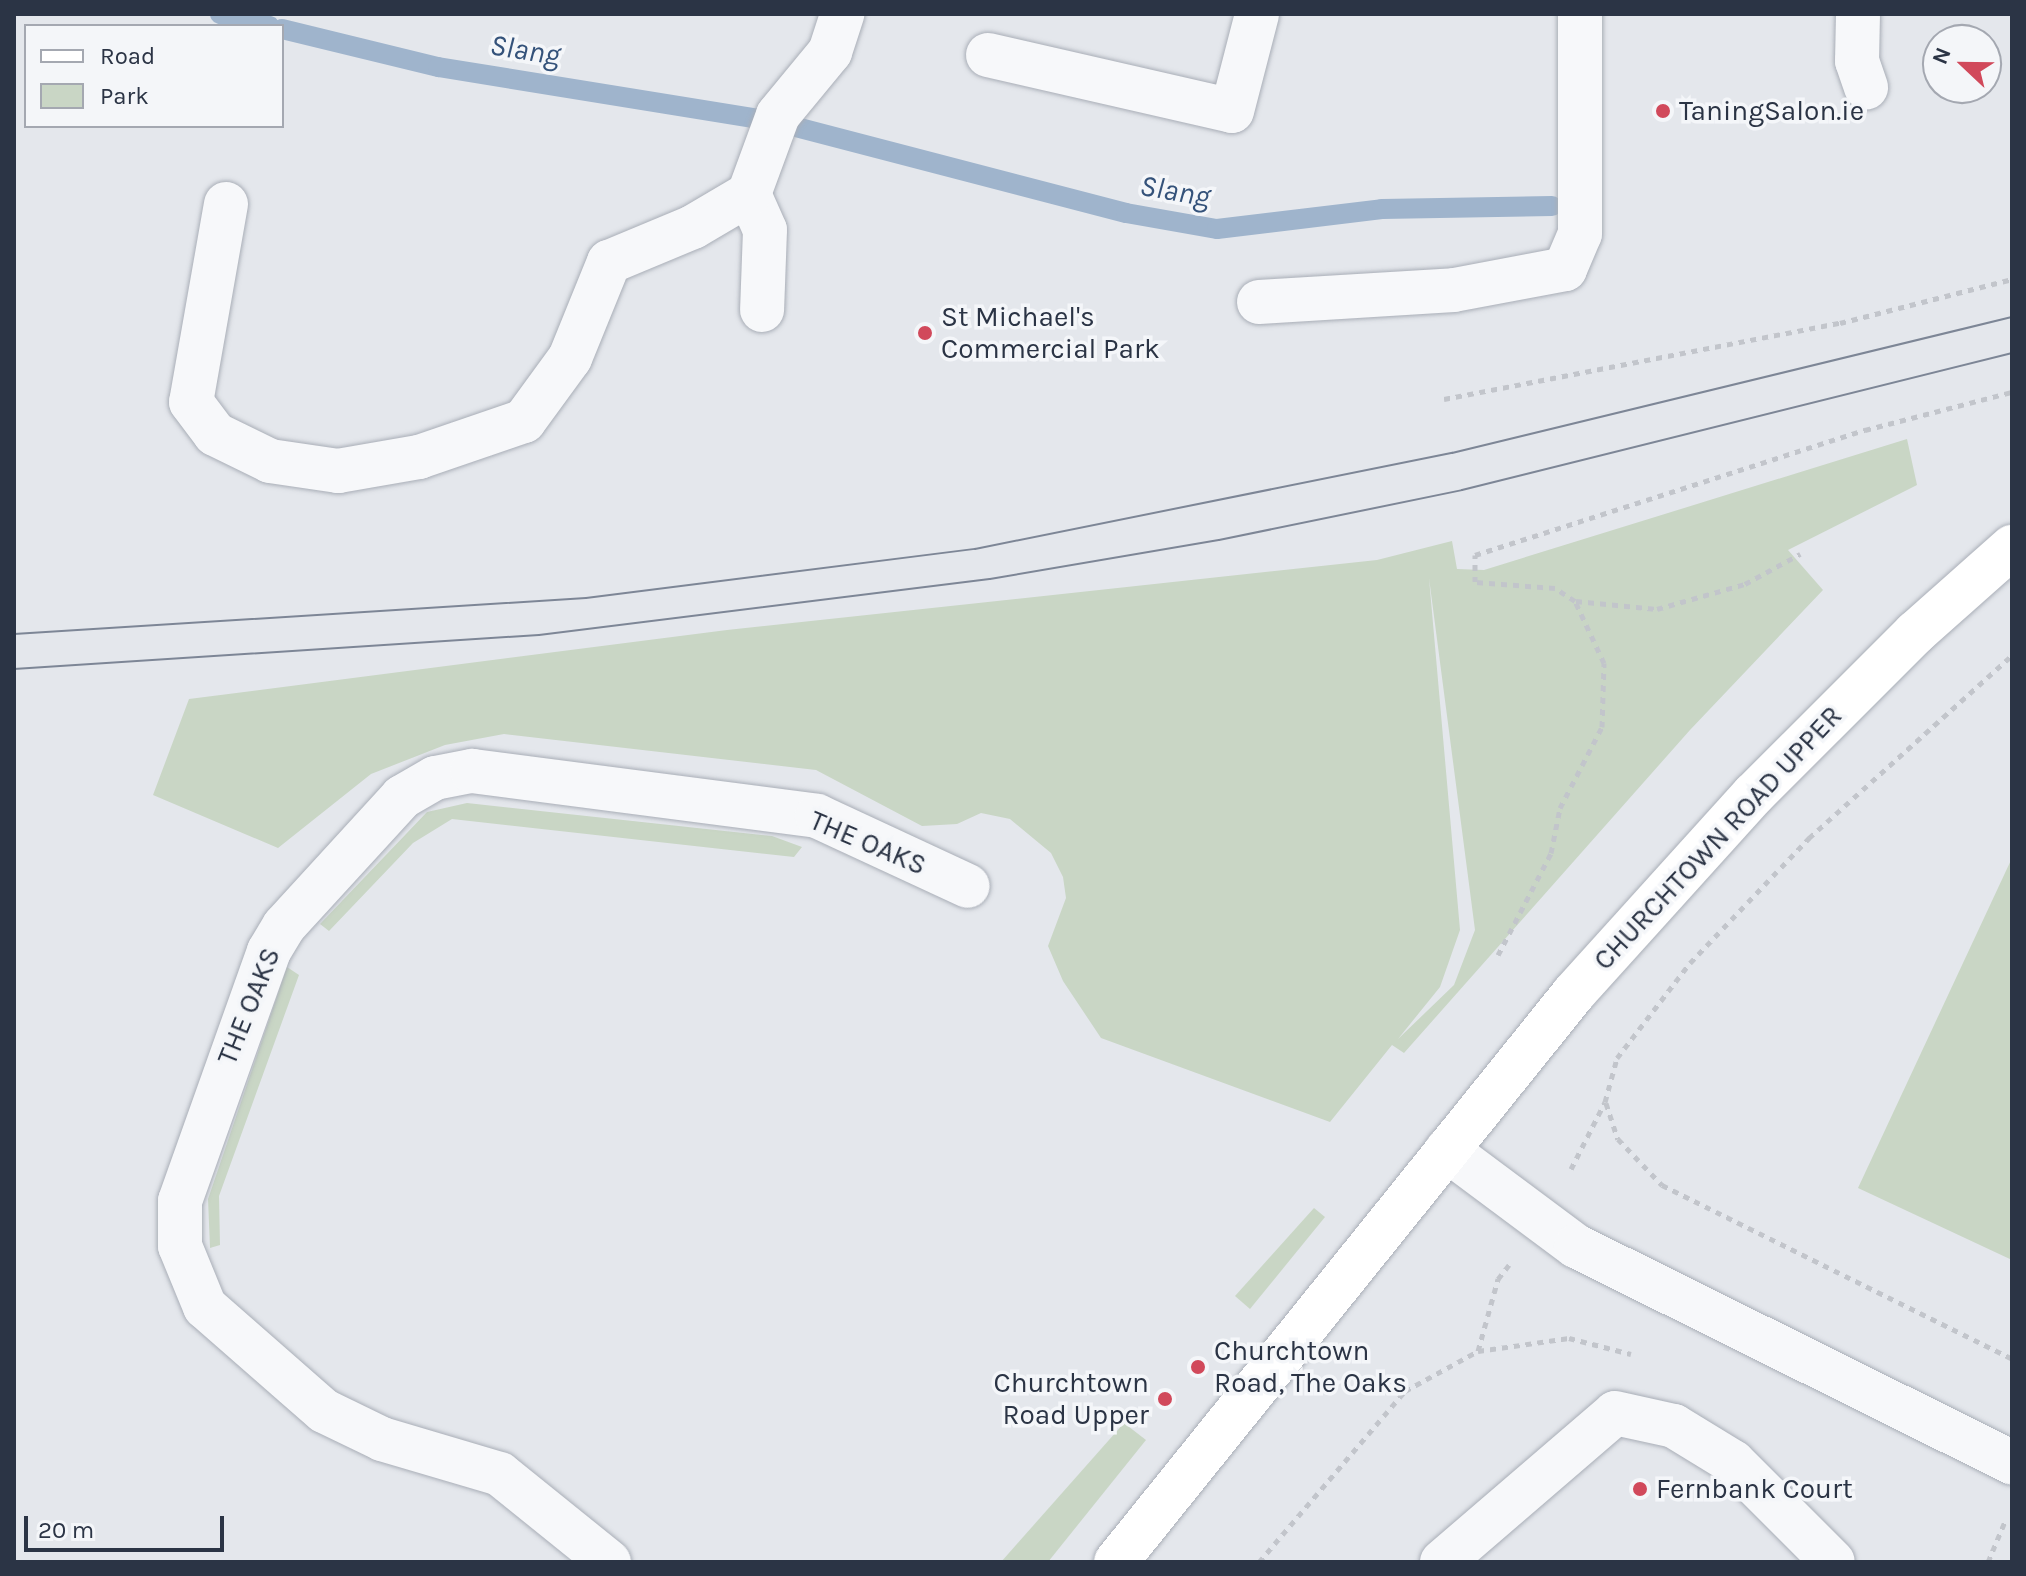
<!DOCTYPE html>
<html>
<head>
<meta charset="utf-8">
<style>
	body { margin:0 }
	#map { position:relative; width:2026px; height:1576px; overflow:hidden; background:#e4e7ec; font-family:Karla,sans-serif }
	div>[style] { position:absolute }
	.green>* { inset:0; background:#c9d6c5 }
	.stream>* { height:20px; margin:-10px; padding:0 10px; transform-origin:10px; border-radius:10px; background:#9fb4cc }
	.path>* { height:5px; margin-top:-2.5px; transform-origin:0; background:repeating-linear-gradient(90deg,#c2c5cb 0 6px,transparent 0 12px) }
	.roads { filter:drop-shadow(0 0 2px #a9aeb7) drop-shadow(0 0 2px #a9aeb7) }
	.minor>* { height:44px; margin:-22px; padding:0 22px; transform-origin:22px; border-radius:22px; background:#f7f8fa }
	.major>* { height:44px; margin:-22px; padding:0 22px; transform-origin:22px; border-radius:22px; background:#fff }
	.tram>* { height:2px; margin:-1px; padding:0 1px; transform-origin:1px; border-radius:1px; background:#7d8696 }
	.dots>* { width:22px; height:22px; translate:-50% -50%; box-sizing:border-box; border:4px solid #f4f6f9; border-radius:50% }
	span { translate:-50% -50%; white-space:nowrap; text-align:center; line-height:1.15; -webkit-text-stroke:7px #f4f6f9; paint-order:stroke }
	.poi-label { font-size:28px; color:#2b3445 }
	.left { translate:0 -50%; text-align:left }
	.right { translate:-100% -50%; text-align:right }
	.street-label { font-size:28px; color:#2b3445 }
	.water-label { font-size:30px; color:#34527a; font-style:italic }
	.frame { position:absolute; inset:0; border:16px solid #2b3445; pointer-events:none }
	.legend { position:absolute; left:24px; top:24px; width:260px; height:104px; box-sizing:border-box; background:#f4f6f9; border:2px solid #a4a8b1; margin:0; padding:10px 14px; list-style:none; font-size:24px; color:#2b3445 }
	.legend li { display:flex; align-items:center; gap:16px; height:40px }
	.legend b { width:40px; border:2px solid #a4a8b1 }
	.north { position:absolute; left:1922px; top:24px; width:80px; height:80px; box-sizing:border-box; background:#f4f6f9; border:2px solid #a4a8b1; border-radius:50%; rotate:292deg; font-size:22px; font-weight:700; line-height:32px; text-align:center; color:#2b3445 }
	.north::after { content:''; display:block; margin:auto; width:28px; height:36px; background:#d1495b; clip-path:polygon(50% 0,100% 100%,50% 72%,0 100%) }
	.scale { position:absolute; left:24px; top:1516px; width:200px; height:36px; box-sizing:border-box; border:4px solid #2b3445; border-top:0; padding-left:10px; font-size:24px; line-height:28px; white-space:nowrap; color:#2b3445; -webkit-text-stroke:6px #f4f6f9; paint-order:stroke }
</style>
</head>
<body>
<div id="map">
	<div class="green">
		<div style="clip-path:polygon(evenodd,1907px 439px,1917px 485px,1788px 550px,1823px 590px,1690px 730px,1404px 1053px,1392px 1045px,1330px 1122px,1101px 1038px,1063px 981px,1048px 946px,1066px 898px,1063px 877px,1051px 853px,1010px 819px,981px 813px,957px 824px,922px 826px,816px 770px,504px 734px,445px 745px,371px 774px,278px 848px,153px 795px,189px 699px,727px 630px,1377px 560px,1452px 541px,1457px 569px,1484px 570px,1907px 439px,1429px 578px,1475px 930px,1454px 985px,1398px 1039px,1440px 987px,1460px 930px,1429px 578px)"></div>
		<div style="clip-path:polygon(467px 803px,772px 836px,802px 847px,794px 857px,452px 819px,413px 843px,329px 931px,320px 924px,427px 812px)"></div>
		<div style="clip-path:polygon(2012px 858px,2012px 1260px,1858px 1188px)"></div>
		<div style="clip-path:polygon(287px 967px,299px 975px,219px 1196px,220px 1245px,210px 1248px,208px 1199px)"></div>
		<div style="clip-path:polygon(1314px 1208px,1325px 1217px,1250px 1309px,1235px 1296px)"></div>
		<div style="clip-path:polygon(1124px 1423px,1146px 1440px,1048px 1562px,1001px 1562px)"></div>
	</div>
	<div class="stream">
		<div style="left:220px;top:14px;width:51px;rotate:13.5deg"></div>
		<div style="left:282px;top:29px;width:161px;rotate:13.7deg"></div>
		<div style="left:438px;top:67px;width:326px;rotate:9.2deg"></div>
		<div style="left:796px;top:127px;width:341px;rotate:14.6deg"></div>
		<div style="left:1126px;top:213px;width:92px;rotate:10deg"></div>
		<div style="left:1217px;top:229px;width:166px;rotate:-6.9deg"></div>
		<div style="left:1382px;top:209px;width:170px;rotate:-1deg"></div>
	</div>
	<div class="path">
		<div style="left:1444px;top:399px;width:403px;rotate:-10.9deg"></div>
		<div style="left:1840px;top:323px;width:178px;rotate:-14.3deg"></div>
		<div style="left:1576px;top:601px;width:81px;rotate:5.6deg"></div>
		<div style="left:1657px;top:609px;width:91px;rotate:-15.9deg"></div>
		<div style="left:1745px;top:584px;width:63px;rotate:-28.6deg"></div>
		<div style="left:1498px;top:955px;width:115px;rotate:-62.5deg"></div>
		<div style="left:1551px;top:853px;width:46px;rotate:-78.7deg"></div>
		<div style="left:1560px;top:808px;width:91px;rotate:-62.6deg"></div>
		<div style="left:1602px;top:727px;width:64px;rotate:-88.2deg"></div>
		<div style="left:1604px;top:663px;width:68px;rotate:-115.1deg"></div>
		<div style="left:1575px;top:601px;width:24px;rotate:-147deg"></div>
		<div style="left:1555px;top:588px;width:80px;rotate:-175.7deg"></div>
		<div style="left:1475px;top:582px;width:27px;rotate:-90deg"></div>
		<div style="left:1475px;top:555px;width:410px;rotate:-17.8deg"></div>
		<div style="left:1865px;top:430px;width:152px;rotate:-14.5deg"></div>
		<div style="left:1606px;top:1103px;width:38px;rotate:72deg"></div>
		<div style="left:1618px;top:1139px;width:64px;rotate:46.3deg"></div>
		<div style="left:1662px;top:1185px;width:391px;rotate:26.4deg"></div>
		<div style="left:1571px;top:1169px;width:75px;rotate:-63.1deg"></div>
		<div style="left:1605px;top:1102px;width:46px;rotate:-74.7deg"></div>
		<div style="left:1617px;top:1058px;width:120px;rotate:-52.5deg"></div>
		<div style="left:1690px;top:963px;width:173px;rotate:-46.4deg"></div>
		<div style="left:1809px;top:838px;width:273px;rotate:-42deg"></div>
		<div style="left:1478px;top:1351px;width:92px;rotate:-8.1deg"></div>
		<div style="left:1569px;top:1338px;width:64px;rotate:14.5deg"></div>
		<div style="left:1259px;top:1562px;width:225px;rotate:-49.5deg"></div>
		<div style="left:1405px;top:1391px;width:83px;rotate:-28.7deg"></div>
		<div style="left:1478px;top:1351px;width:75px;rotate:-74.5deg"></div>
		<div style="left:1498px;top:1279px;width:18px;rotate:-52deg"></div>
		<div style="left:1988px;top:1562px;width:47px;rotate:-67.3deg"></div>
	</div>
	<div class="roads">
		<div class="minor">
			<div style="left:1858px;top:14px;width:47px;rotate:91.2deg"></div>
			<div style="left:1857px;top:61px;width:28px;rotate:71deg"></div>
			<div style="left:988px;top:55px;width:250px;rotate:12.9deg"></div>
			<div style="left:1232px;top:111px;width:100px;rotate:-75.5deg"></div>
			<div style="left:749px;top:194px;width:39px;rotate:66deg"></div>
			<div style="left:765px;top:230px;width:80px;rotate:92.1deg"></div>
			<div style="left:226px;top:204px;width:201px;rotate:100deg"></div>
			<div style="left:191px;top:402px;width:40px;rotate:53deg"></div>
			<div style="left:215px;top:434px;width:61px;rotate:26.1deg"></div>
			<div style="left:270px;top:461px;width:69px;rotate:8.4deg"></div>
			<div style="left:338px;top:471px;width:82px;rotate:-9.8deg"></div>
			<div style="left:419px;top:457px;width:111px;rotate:-18.9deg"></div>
			<div style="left:524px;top:421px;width:78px;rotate:-53.9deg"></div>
			<div style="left:570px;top:358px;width:104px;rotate:-67.9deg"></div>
			<div style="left:609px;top:262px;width:91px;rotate:-22.6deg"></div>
			<div style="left:693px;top:227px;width:65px;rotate:-30.5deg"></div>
			<div style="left:749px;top:194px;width:84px;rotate:-69.8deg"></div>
			<div style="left:778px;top:115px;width:82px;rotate:-50.5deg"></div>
			<div style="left:830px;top:52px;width:40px;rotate:-72deg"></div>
			<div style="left:1259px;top:302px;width:195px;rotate:-3.5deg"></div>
			<div style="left:1454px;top:290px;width:113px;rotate:-10.7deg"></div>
			<div style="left:1565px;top:269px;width:38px;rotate:-67deg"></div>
			<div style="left:1580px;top:234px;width:220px;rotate:-90deg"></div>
			<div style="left:1447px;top:1150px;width:161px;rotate:36.7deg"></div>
			<div style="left:1576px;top:1246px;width:487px;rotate:26.4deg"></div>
			<div style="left:609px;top:1562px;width:140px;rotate:-141.1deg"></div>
			<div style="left:500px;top:1474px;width:123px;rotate:-163.5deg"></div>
			<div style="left:382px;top:1439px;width:64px;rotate:-154.2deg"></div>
			<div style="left:324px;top:1411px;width:158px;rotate:-138.8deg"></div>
			<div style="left:205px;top:1307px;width:66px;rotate:-112.3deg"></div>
			<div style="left:180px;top:1246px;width:45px;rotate:-90deg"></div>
			<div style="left:180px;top:1201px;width:265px;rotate:-70.4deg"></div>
			<div style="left:269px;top:951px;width:29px;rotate:-59deg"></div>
			<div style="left:284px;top:926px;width:175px;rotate:-47.5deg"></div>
			<div style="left:402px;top:797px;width:38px;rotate:-30deg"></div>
			<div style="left:435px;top:778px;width:38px;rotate:-11deg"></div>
			<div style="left:472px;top:771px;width:348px;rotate:7.4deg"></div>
			<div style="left:817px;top:816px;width:166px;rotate:24.9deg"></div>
			<div style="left:1442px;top:1562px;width:228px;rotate:-40.7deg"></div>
			<div style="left:1615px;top:1413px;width:60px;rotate:12.4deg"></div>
			<div style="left:1674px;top:1426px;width:69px;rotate:31.4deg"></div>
			<div style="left:1733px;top:1462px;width:141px;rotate:45deg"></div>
		</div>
		<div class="major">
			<div style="left:1116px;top:1562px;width:730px;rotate:-51.17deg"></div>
			<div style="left:1574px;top:993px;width:268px;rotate:-47.9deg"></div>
			<div style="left:1754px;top:794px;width:228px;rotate:-45deg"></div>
			<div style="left:1915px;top:633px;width:130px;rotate:-41.6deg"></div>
		</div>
	</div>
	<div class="tram">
		<div style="left:14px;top:634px;width:573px;rotate:-3.6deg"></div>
		<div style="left:586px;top:598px;width:392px;rotate:-7.2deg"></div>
		<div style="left:975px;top:549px;width:487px;rotate:-11.4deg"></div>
		<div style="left:1452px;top:453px;width:576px;rotate:-13.65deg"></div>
		<div style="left:14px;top:669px;width:526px;rotate:-3.71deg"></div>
		<div style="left:539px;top:635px;width:454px;rotate:-7.1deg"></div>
		<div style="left:990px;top:579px;width:232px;rotate:-9.7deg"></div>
		<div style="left:1219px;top:540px;width:248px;rotate:-11.6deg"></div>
		<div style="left:1462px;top:490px;width:567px;rotate:-13.99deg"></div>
	</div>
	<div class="dots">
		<div style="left:1663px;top:111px;background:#d1495b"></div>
		<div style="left:925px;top:333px;background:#d1495b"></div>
		<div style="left:1198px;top:1367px;background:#d1495b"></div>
		<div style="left:1165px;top:1399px;background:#d1495b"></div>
		<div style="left:1640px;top:1489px;background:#d1495b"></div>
	</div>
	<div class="poi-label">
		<span class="left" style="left:1679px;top:111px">TaningSalon.ie</span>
		<span class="left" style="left:941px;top:333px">St Michael's<br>Commercial Park</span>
		<span class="left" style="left:1214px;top:1367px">Churchtown<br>Road, The Oaks</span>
		<span class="right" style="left:1149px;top:1399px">Churchtown<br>Road Upper</span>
		<span class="left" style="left:1656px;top:1489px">Fernbank Court</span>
	</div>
	<div class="street-label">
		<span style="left:1718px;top:838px;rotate:-47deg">CHURCHTOWN ROAD UPPER</span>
		<span style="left:868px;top:843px;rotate:23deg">THE OAKS</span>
		<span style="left:249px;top:1006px;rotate:-68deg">THE OAKS</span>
	</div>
	<div class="water-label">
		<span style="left:525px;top:50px;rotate:9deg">Slang</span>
		<span style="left:1175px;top:191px;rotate:10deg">Slang</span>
	</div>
	<div class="frame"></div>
	<ul class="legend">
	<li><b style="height:10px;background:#fff"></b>Road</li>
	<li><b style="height:22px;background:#c9d6c5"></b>Park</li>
	</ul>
	<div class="north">N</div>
	<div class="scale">20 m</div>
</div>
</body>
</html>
